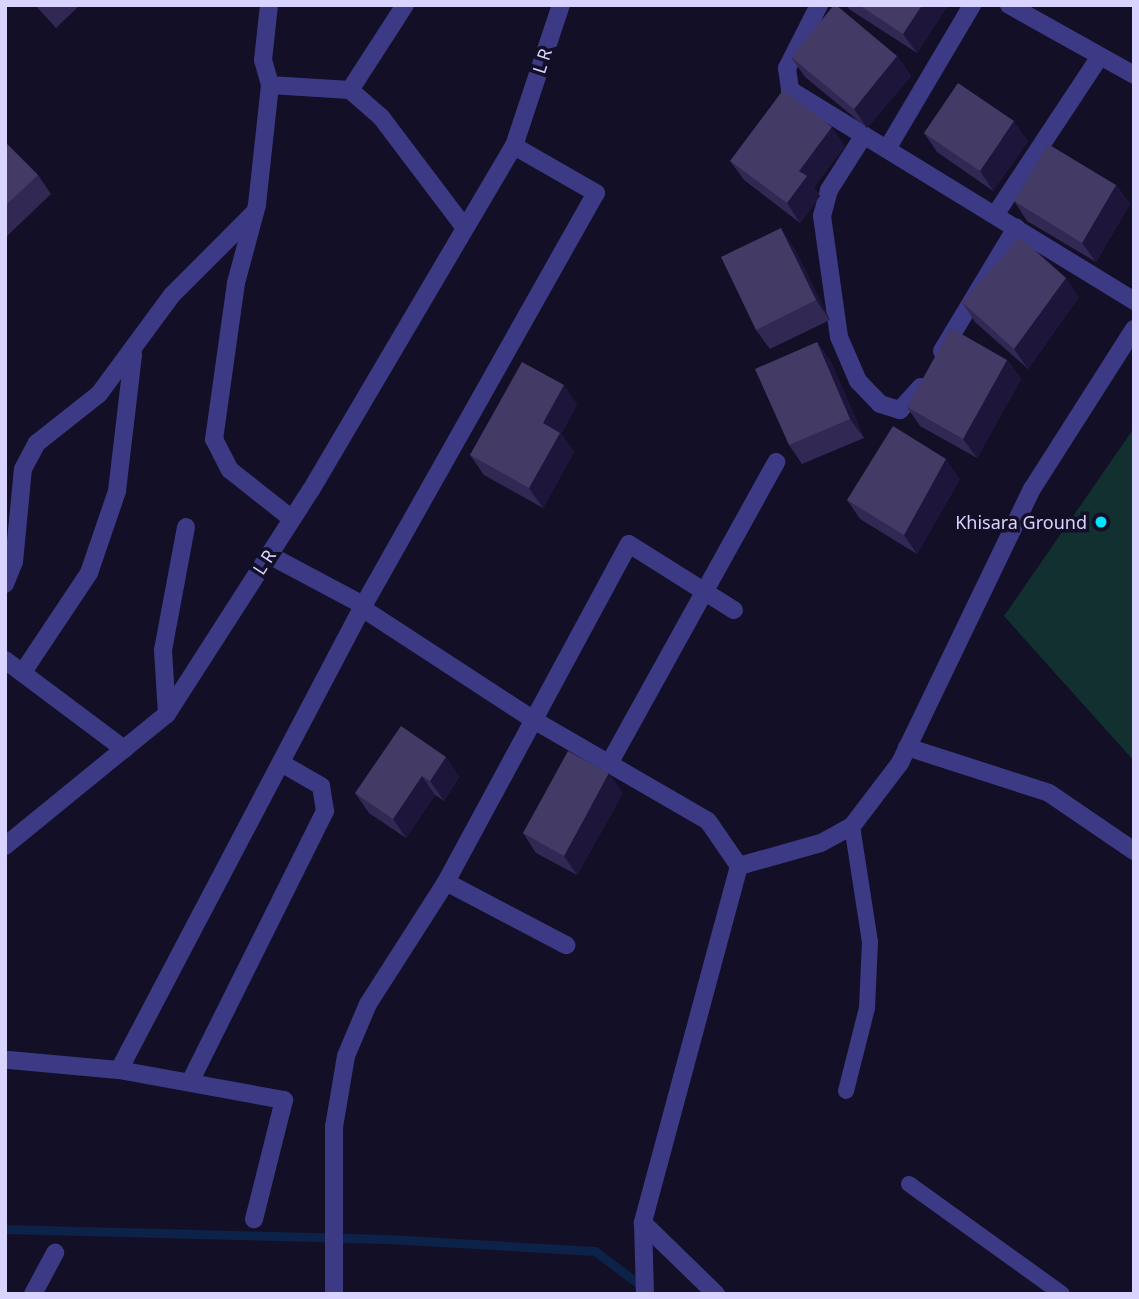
<!DOCTYPE html>
<html>
<head>
<meta charset="utf-8">
<style>
	body { margin:0 }
	#map { position:relative; width:1139px; height:1299px; overflow:hidden; background:#130f26; font-family:"Noto Sans",sans-serif }
	div>[style] { position:absolute }
	.green>* { inset:0; background:#12302f }
	.stream>* { height:9px; margin:-4.5px; padding:0 4.5px; transform-origin:4.5px; border-radius:4.5px; background:#0c2248 }
	.service>* { height:16px; margin:-8px; padding:0 8px; transform-origin:8px; border-radius:8px; background:#3d3a85 }
	.minor>* { height:18px; margin:-9px; padding:0 9px; transform-origin:9px; border-radius:9px; background:#3d3a85 }
	.wall>* { inset:0; background:#312854 }
	.shaded-wall>* { inset:0; background:#1d163a }
	.building>* { inset:0; background:#433a66 }
	.dots>* { width:19px; height:19px; translate:-50% -50%; box-sizing:border-box; border:4px solid #130f26; border-radius:50% }
	span { translate:-50% -50%; white-space:nowrap; text-align:center; line-height:1.15; -webkit-text-stroke:7px #130f26; paint-order:stroke }
	.street-label { font-size:18px; color:#d9d4ff }
	.poi-label { font-size:18px; color:#d9d4ff }
	.right { translate:-100% -50%; text-align:right }
	.frame { position:absolute; inset:0; border:7px solid #d9d4ff; pointer-events:none }
</style>
</head>
<body>
<div id="map">
	<div class="green">
		<div style="clip-path:polygon(1134px 428px,1134px 761px,1004px 616px)"></div>
	</div>
	<div class="stream">
		<div style="left:5px;top:1229px;width:383px;rotate:1.5deg"></div>
		<div style="left:388px;top:1239px;width:207px;rotate:3.3deg"></div>
		<div style="left:595px;top:1251px;width:63px;rotate:37.2deg"></div>
	</div>
	<div class="service">
		<div style="left:846px;top:1091px;width:86px;rotate:-75.8deg"></div>
		<div style="left:867px;top:1008px;width:66px;rotate:-87.4deg"></div>
		<div style="left:870px;top:942px;width:117px;rotate:-98.8deg"></div>
		<div style="left:909px;top:1184px;width:188px;rotate:35.7deg"></div>
	</div>
	<div class="minor">
		<div style="left:269px;top:5px;width:55px;rotate:96.2deg"></div>
		<div style="left:263px;top:60px;width:26px;rotate:74deg"></div>
		<div style="left:270px;top:85px;width:80px;rotate:3.6deg"></div>
		<div style="left:350px;top:90px;width:41px;rotate:41.1deg"></div>
		<div style="left:381px;top:117px;width:139px;rotate:52.9deg"></div>
		<div style="left:819px;top:5px;width:71px;rotate:116.9deg"></div>
		<div style="left:787px;top:68px;width:22px;rotate:82deg"></div>
		<div style="left:790px;top:90px;width:404px;rotate:31.5deg"></div>
		<div style="left:1009px;top:5px;width:143px;rotate:29.2deg"></div>
		<div style="left:270px;top:85px;width:121px;rotate:96.2deg"></div>
		<div style="left:257px;top:205px;width:81px;rotate:105.1deg"></div>
		<div style="left:236px;top:283px;width:158px;rotate:98deg"></div>
		<div style="left:214px;top:439px;width:35px;rotate:63deg"></div>
		<div style="left:230px;top:470px;width:79px;rotate:38.3deg"></div>
		<div style="left:350px;top:90px;width:101px;rotate:-57.1deg"></div>
		<div style="left:864px;top:135px;width:65px;rotate:122.5deg"></div>
		<div style="left:829px;top:190px;width:27px;rotate:105deg"></div>
		<div style="left:822px;top:216px;width:122px;rotate:82deg"></div>
		<div style="left:839px;top:337px;width:48px;rotate:66.6deg"></div>
		<div style="left:858px;top:381px;width:32px;rotate:46deg"></div>
		<div style="left:880px;top:404px;width:21px;rotate:17deg"></div>
		<div style="left:900px;top:410px;width:31px;rotate:-48deg"></div>
		<div style="left:887px;top:149px;width:167px;rotate:-59.4deg"></div>
		<div style="left:995px;top:215px;width:188px;rotate:-56.5deg"></div>
		<div style="left:942px;top:351px;width:144px;rotate:-59deg"></div>
		<div style="left:269px;top:555px;width:106px;rotate:28deg"></div>
		<div style="left:5px;top:584px;width:24px;rotate:-68deg"></div>
		<div style="left:14px;top:562px;width:93px;rotate:-84.5deg"></div>
		<div style="left:23px;top:469px;width:30px;rotate:-62deg"></div>
		<div style="left:37px;top:443px;width:79px;rotate:-38.3deg"></div>
		<div style="left:99px;top:394px;width:123px;rotate:-53.6deg"></div>
		<div style="left:172px;top:295px;width:116px;rotate:-45deg"></div>
		<div style="left:362px;top:608px;width:203px;rotate:33.1deg"></div>
		<div style="left:532px;top:719px;width:203px;rotate:30.1deg"></div>
		<div style="left:708px;top:821px;width:55px;rotate:55.4deg"></div>
		<div style="left:739px;top:866px;width:370px;rotate:105.1deg"></div>
		<div style="left:643px;top:1223px;width:71px;rotate:88.4deg"></div>
		<div style="left:5px;top:660px;width:149px;rotate:36.8deg"></div>
		<div style="left:23px;top:672px;width:119px;rotate:-56.3deg"></div>
		<div style="left:89px;top:573px;width:87px;rotate:-71.1deg"></div>
		<div style="left:117px;top:491px;width:138px;rotate:-83.3deg"></div>
		<div style="left:167px;top:714px;width:64px;rotate:-93.6deg"></div>
		<div style="left:163px;top:650px;width:125px;rotate:-79.4deg"></div>
		<div style="left:907px;top:747px;width:149px;rotate:17.9deg"></div>
		<div style="left:1049px;top:793px;width:103px;rotate:34.3deg"></div>
		<div style="left:610px;top:762px;width:343px;rotate:-61deg"></div>
		<div style="left:5px;top:846px;width:209px;rotate:-39.2deg"></div>
		<div style="left:167px;top:714px;width:266px;rotate:-57.3deg"></div>
		<div style="left:311px;top:490px;width:399px;rotate:-59.5deg"></div>
		<div style="left:514px;top:146px;width:149px;rotate:-71.6deg"></div>
		<div style="left:739px;top:866px;width:85px;rotate:-15.7deg"></div>
		<div style="left:821px;top:843px;width:35px;rotate:-29deg"></div>
		<div style="left:852px;top:826px;width:79px;rotate:-52.7deg"></div>
		<div style="left:900px;top:763px;width:304px;rotate:-64.3deg"></div>
		<div style="left:1032px;top:489px;width:190px;rotate:-57.5deg"></div>
		<div style="left:446px;top:882px;width:136px;rotate:27.7deg"></div>
		<div style="left:9px;top:1060px;width:110px;rotate:5.2deg"></div>
		<div style="left:119px;top:1070px;width:168px;rotate:10.3deg"></div>
		<div style="left:284px;top:1100px;width:123px;rotate:104.1deg"></div>
		<div style="left:119px;top:1070px;width:522px;rotate:-62.26deg"></div>
		<div style="left:362px;top:608px;width:476px;rotate:-60.6deg"></div>
		<div style="left:596px;top:193px;width:95px;rotate:-150.2deg"></div>
		<div style="left:190px;top:1082px;width:303px;rotate:-63.5deg"></div>
		<div style="left:325px;top:811px;width:25px;rotate:-99deg"></div>
		<div style="left:321px;top:786px;width:46px;rotate:-150.1deg"></div>
		<div style="left:643px;top:1223px;width:102px;rotate:44.2deg"></div>
		<div style="left:33px;top:1294px;width:47px;rotate:-61.8deg"></div>
		<div style="left:334px;top:1294px;width:167px;rotate:-90deg"></div>
		<div style="left:334px;top:1127px;width:72px;rotate:-80.4deg"></div>
		<div style="left:346px;top:1056px;width:56px;rotate:-67.1deg"></div>
		<div style="left:368px;top:1004px;width:145px;rotate:-57.4deg"></div>
		<div style="left:446px;top:882px;width:384px;rotate:-61.6deg"></div>
		<div style="left:629px;top:544px;width:124px;rotate:32.2deg"></div>
	</div>
	<div class="wall">
		<div style="clip-path:polygon(35px 5px,80px 5px,56px 28px)"></div>
		<div style="clip-path:polygon(846px 5px,948px 5px,917px 53px,849px 9px)"></div>
		<div style="clip-path:polygon(897px 56px,911px 76px,867px 128px,805px 77px,791px 57px)"></div>
		<div style="clip-path:polygon(924px 133px,1028px 141px,993px 191px,937px 152px)"></div>
		<div style="clip-path:polygon(5px 142px,38px 175px,51px 194px,5px 238px)"></div>
		<div style="clip-path:polygon(845px 146px,814px 187px,820px 196px,800px 223px,744px 180px,730px 161px)"></div>
		<div style="clip-path:polygon(1116px 185px,1130px 204px,1096px 262px,1027px 221px,1014px 201px)"></div>
		<div style="clip-path:polygon(794px 248px,830px 320px,770px 349px,756px 330px)"></div>
		<div style="clip-path:polygon(1079px 297px,1028px 369px,975px 322px,962px 302px)"></div>
		<div style="clip-path:polygon(817px 342px,831px 362px,864px 438px,802px 464px,789px 445px)"></div>
		<div style="clip-path:polygon(1007px 360px,1021px 379px,977px 458px,920px 426px,907px 407px)"></div>
		<div style="clip-path:polygon(577px 404px,561px 434px,574px 452px,543px 508px,484px 475px,470px 455px)"></div>
		<div style="clip-path:polygon(960px 479px,917px 554px,860px 519px,847px 500px)"></div>
		<div style="clip-path:polygon(446px 757px,459px 777px,444px 801px,435px 795px,406px 838px,369px 813px,355px 793px)"></div>
		<div style="clip-path:polygon(623px 793px,577px 875px,536px 853px,523px 833px)"></div>
	</div>
	<div class="shaded-wall">
		<div style="clip-path:polygon(922px 5px,948px 5px,917px 53px,903px 34px)"></div>
		<div style="clip-path:polygon(897px 56px,911px 76px,867px 128px,854px 109px)"></div>
		<div style="clip-path:polygon(1014px 121px,1028px 141px,993px 191px,980px 171px)"></div>
		<div style="clip-path:polygon(832px 127px,845px 146px,814px 187px,820px 196px,800px 223px,787px 203px,799px 171px)"></div>
		<div style="clip-path:polygon(1116px 185px,1130px 204px,1096px 262px,1082px 243px)"></div>
		<div style="clip-path:polygon(781px 228px,794px 248px,830px 320px,816px 300px)"></div>
		<div style="clip-path:polygon(1066px 278px,1079px 297px,1028px 369px,1014px 349px)"></div>
		<div style="clip-path:polygon(817px 342px,831px 362px,864px 438px,850px 419px)"></div>
		<div style="clip-path:polygon(1007px 360px,1021px 379px,977px 458px,963px 439px)"></div>
		<div style="clip-path:polygon(564px 385px,577px 404px,561px 434px,574px 452px,543px 508px,529px 488px,543px 423px)"></div>
		<div style="clip-path:polygon(946px 459px,960px 479px,917px 554px,904px 535px)"></div>
		<div style="clip-path:polygon(446px 757px,459px 777px,444px 801px,430px 781px)"></div>
		<div style="clip-path:polygon(609px 773px,623px 793px,577px 875px,564px 856px)"></div>
		<div style="clip-path:polygon(422px 776px,435px 795px,406px 838px,393px 819px)"></div>
	</div>
	<div class="building">
		<div style="clip-path:polygon(834px 5px,836px 5px,897px 56px,854px 109px,791px 57px)"></div>
		<div style="clip-path:polygon(859px 5px,922px 5px,903px 34px)"></div>
		<div style="clip-path:polygon(958px 83px,1014px 121px,980px 171px,924px 133px)"></div>
		<div style="clip-path:polygon(783px 90px,832px 127px,799px 171px,807px 176px,787px 203px,730px 161px)"></div>
		<div style="clip-path:polygon(5px 142px,38px 175px,5px 206px)"></div>
		<div style="clip-path:polygon(1048px 144px,1116px 185px,1082px 243px,1014px 201px)"></div>
		<div style="clip-path:polygon(781px 228px,816px 300px,756px 330px,721px 257px)"></div>
		<div style="clip-path:polygon(1020px 237px,1066px 278px,1014px 349px,962px 302px)"></div>
		<div style="clip-path:polygon(951px 328px,1007px 360px,963px 439px,907px 407px)"></div>
		<div style="clip-path:polygon(817px 342px,850px 419px,789px 445px,755px 369px)"></div>
		<div style="clip-path:polygon(522px 362px,564px 385px,543px 423px,560px 433px,529px 488px,470px 455px)"></div>
		<div style="clip-path:polygon(893px 426px,946px 459px,904px 535px,847px 500px)"></div>
		<div style="clip-path:polygon(401px 726px,446px 757px,430px 781px,422px 776px,393px 819px,355px 793px)"></div>
		<div style="clip-path:polygon(568px 751px,609px 773px,564px 856px,523px 833px)"></div>
	</div>
	<div class="dots">
		<div style="left:1101px;top:522px;background:#00e5ff"></div>
	</div>
	<div class="street-label">
		<span style="left:542px;top:61px;rotate:-72deg">L R</span>
		<span style="left:264px;top:562px;rotate:-57deg">L R</span>
	</div>
	<div class="poi-label">
		<span class="right" style="left:1087px;top:522px">Khisara Ground</span>
	</div>
	<div class="frame"></div>
</div>
</body>
</html>
